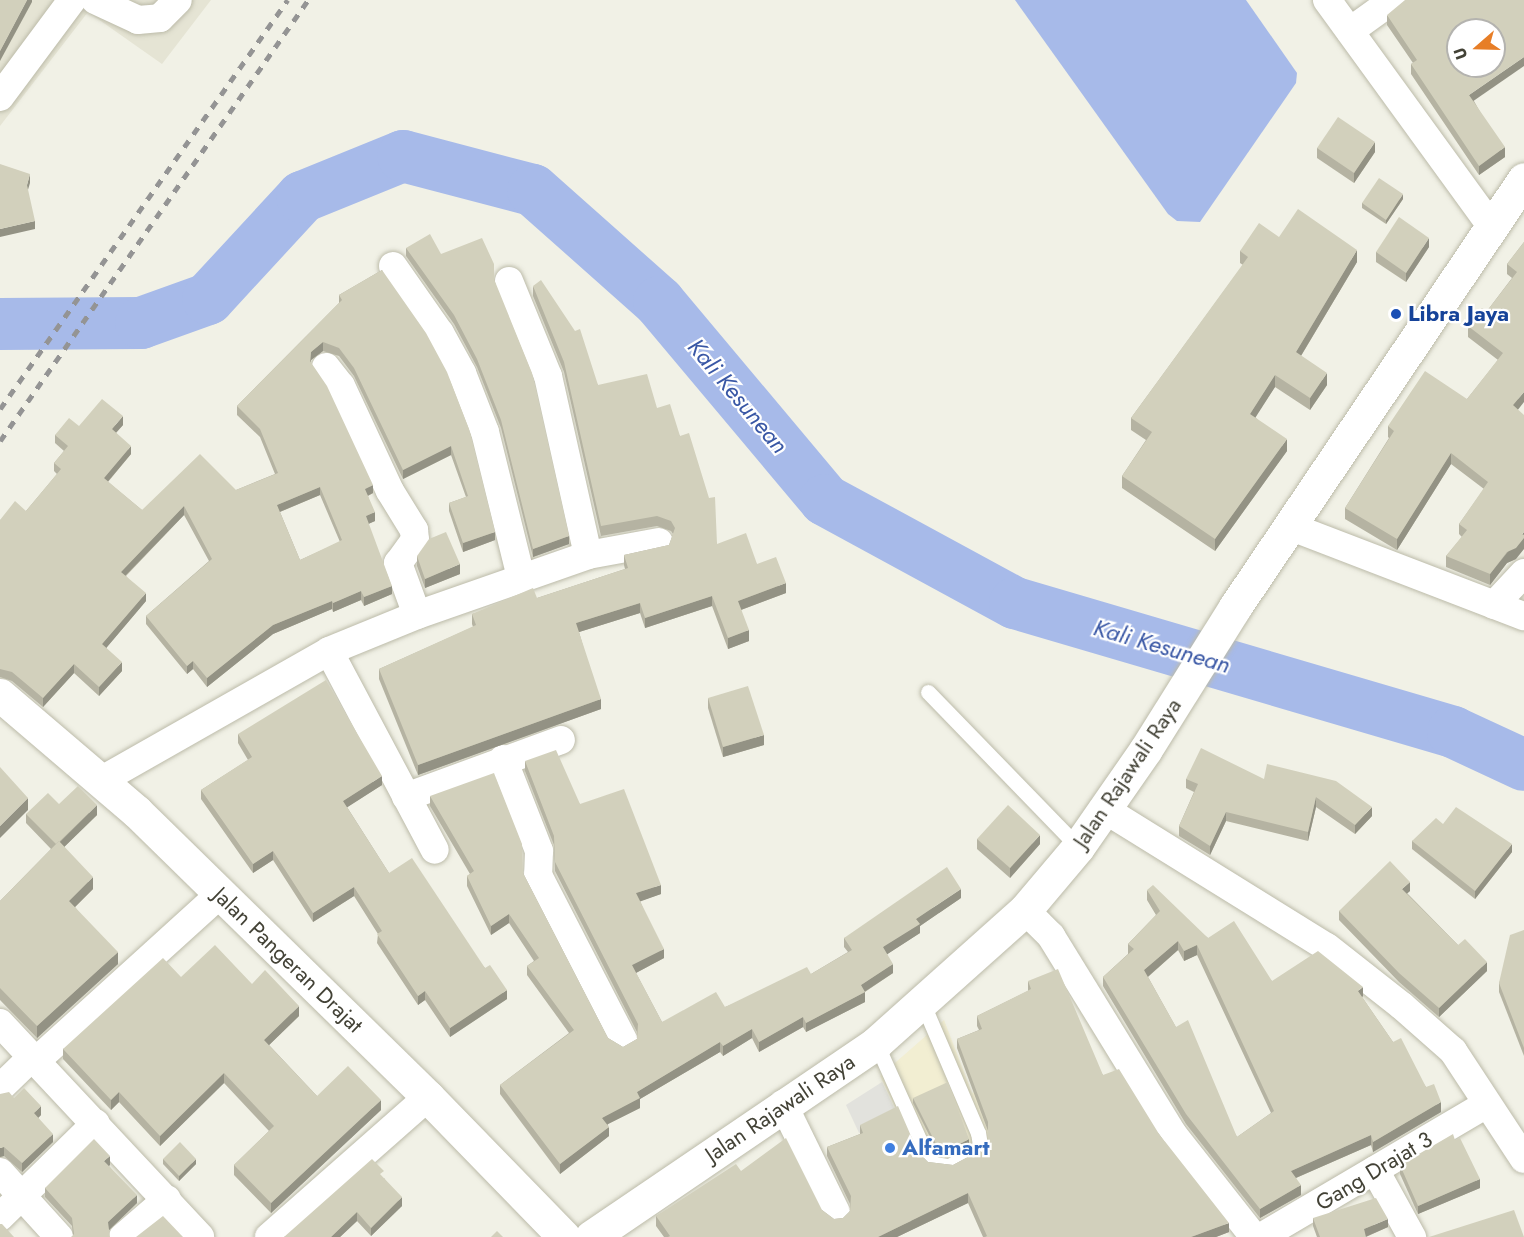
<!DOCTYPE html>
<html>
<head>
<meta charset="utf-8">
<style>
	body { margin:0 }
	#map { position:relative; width:1524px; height:1237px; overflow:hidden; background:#f1f1e6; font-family:Jost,sans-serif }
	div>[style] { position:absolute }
	.residential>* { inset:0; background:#e5e4d4 }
	.commercial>* { inset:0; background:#f2eed2 }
	.parking>* { inset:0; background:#e2e2dd }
	.water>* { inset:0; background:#a7bae9 }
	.river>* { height:52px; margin:-26px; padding:0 26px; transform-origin:26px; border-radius:26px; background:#a7bae9 }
	.roads { filter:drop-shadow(0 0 2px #bcbba9) drop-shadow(0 0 2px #bcbba9) }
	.service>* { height:15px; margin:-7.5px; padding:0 7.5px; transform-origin:7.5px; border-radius:7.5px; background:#fff }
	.minor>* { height:28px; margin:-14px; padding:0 14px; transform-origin:14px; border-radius:14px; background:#fff }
	.tertiary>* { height:33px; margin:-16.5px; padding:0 16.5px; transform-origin:16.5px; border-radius:16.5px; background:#fff }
	.rail>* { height:4.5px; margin-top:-2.25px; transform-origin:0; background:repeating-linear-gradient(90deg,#949494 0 8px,transparent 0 16px) }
	.wall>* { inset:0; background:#b5b3a2 }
	.shaded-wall>* { inset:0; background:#939284 }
	.building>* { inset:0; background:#d2d0bc }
	.dots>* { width:16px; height:16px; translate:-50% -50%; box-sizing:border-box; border:3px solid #fff; border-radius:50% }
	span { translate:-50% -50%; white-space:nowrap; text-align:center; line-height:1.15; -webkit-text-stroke:4.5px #fff; paint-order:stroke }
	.transit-label { font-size:22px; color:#164399; font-weight:700 }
	.left { translate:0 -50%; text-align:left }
	.street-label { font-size:22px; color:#434236 }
	.shop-label { font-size:22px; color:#366cbe; font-weight:700 }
	.water-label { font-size:24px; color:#3957a5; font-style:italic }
	.north { position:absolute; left:1446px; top:18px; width:60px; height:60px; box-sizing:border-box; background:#fff; border:2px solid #b4b3af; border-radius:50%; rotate:250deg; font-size:16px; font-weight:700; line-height:24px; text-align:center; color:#434236 }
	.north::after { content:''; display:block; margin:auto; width:21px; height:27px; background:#e77e27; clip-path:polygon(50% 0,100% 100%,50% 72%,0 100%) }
</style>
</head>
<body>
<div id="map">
	<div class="residential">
		<div style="clip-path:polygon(0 0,211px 0,162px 64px,88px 12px,0 126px)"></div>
	</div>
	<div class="commercial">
		<div style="clip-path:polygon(944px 1020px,972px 1093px,1000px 1083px,1012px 1112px,943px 1206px,880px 1076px)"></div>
	</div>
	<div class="parking">
		<div style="clip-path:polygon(882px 1082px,897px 1114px,859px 1133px,846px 1105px)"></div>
	</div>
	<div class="water">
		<div style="clip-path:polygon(1015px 0,1246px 0,1297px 73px,1296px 83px,1200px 222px,1177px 221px,1168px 214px)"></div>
	</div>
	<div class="river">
		<div style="left:0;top:324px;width:141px;rotate:-0.4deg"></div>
		<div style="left:141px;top:323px;width:71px;rotate:-19.7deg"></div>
		<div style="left:208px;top:299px;width:139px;rotate:-47.3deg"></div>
		<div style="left:302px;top:197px;width:109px;rotate:-22.1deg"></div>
		<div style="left:403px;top:156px;width:134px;rotate:14.7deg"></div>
		<div style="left:533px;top:190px;width:169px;rotate:41.6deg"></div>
		<div style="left:659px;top:302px;width:258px;rotate:50deg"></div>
		<div style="left:825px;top:500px;width:216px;rotate:28.5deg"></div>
		<div style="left:1015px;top:603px;width:457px;rotate:16.4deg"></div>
		<div style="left:1453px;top:732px;width:78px;rotate:24.9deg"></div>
	</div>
	<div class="roads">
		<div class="service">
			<div style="left:928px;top:692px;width:216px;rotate:45.9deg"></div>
			<div style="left:876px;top:1043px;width:125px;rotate:65.9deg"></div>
			<div style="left:927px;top:1157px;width:10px;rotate:45deg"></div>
			<div style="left:934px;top:1164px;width:15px;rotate:8deg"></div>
			<div style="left:949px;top:1166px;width:31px;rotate:-29deg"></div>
			<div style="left:976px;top:1151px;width:7px;rotate:-56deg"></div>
			<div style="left:980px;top:1145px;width:12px;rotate:-99deg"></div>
			<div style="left:978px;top:1133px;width:142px;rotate:-113.1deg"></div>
		</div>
		<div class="minor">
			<div style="left:95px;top:0;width:47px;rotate:24.9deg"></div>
			<div style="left:138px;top:20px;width:22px;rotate:-5deg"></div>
			<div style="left:160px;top:18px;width:25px;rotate:-45deg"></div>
			<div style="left:1327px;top:0;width:279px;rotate:54deg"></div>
			<div style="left:1350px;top:31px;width:53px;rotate:-35.8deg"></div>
			<div style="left:0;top:97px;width:121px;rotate:-53.4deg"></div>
			<div style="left:393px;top:266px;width:82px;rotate:55deg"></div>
			<div style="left:440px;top:333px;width:46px;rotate:61.2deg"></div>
			<div style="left:462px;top:373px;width:63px;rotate:68.7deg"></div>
			<div style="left:485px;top:432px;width:150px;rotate:76.1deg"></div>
			<div style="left:509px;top:281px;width:103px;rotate:67.7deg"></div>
			<div style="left:548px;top:376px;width:183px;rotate:77.4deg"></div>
			<div style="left:326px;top:367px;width:24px;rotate:52deg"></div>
			<div style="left:341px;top:386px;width:116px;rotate:65deg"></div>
			<div style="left:390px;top:491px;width:46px;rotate:58.4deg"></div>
			<div style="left:414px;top:530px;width:10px;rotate:84deg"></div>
			<div style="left:415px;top:540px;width:29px;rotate:126deg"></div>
			<div style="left:398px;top:563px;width:55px;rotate:69.9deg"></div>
			<div style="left:1289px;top:526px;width:252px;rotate:21deg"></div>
			<div style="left:1494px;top:605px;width:44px;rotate:-46.8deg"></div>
			<div style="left:329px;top:651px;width:225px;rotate:62deg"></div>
			<div style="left:503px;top:759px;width:99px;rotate:68.6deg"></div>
			<div style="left:539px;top:851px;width:24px;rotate:92deg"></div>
			<div style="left:538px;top:875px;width:186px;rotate:62.7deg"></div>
			<div style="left:102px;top:780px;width:261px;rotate:-29.6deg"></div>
			<div style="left:329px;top:651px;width:95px;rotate:-22.2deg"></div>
			<div style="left:417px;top:615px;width:181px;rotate:-19.3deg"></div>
			<div style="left:588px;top:555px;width:72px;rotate:-10.4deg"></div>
			<div style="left:406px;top:797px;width:165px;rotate:-20.2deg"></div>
			<div style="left:1104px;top:809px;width:262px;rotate:31.8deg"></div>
			<div style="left:1327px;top:947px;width:95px;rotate:38.2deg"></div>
			<div style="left:1402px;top:1006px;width:68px;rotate:41.4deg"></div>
			<div style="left:1453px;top:1051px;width:129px;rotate:56.7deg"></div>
			<div style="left:1025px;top:910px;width:37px;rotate:45deg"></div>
			<div style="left:1051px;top:936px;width:231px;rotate:58.4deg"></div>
			<div style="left:1172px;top:1133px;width:132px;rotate:51.7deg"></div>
			<div style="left:0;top:1023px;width:293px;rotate:46.9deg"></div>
			<div style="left:36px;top:1061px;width:248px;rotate:-42.2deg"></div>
			<div style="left:0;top:1088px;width:45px;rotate:-44.1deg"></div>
			<div style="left:783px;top:1104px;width:120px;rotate:63.9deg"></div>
			<div style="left:1375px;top:1170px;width:77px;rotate:61.1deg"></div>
			<div style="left:0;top:1172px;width:88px;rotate:47.8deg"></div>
			<div style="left:0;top:1217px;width:134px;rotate:-44.4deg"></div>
			<div style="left:123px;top:1237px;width:58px;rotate:-40.8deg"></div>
			<div style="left:269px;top:1237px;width:212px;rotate:-41.4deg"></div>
			<div style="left:1261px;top:1237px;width:262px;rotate:-30.5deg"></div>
		</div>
		<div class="tertiary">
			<div style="left:0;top:695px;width:180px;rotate:40.5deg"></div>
			<div style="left:137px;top:812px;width:407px;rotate:44.4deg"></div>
			<div style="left:428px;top:1097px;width:195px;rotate:45.8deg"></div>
			<div style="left:591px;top:1237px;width:345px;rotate:-34.2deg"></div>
			<div style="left:876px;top:1043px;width:200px;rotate:-41.8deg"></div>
			<div style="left:1025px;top:910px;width:82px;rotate:-49.9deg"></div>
			<div style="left:1078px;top:847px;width:119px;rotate:-55.2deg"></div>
			<div style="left:1146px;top:749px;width:168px;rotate:-57.9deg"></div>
			<div style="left:1235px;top:607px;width:516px;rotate:-55.97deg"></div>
		</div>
	</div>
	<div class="rail">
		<div style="left:0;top:409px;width:500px;rotate:-54.9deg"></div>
		<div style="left:0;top:441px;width:538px;rotate:-55.07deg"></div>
	</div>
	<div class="wall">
		<div style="clip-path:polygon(1387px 15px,1474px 101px,1505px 157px,1479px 175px,1411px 74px,1411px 64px,1413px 63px,1387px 25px)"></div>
		<div style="clip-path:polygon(1317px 148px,1375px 152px,1354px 183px,1317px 158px)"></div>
		<div style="clip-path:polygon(1403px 199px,1386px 224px,1362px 208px,1362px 203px)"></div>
		<div style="clip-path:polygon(1279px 237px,1357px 262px,1301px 356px,1327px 385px,1310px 410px,1275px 387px,1255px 417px,1287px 451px,1215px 551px,1122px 488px,1122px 476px,1146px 440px,1131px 430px,1131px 418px,1243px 265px,1240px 263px,1240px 251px)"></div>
		<div style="clip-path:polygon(1524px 242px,1518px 410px,1516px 559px,1507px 563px,1490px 585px,1446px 567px,1446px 556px,1462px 537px,1459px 534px,1459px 524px,1484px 489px,1451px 464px,1397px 550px,1345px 519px,1345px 508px,1389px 438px,1388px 437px,1388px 426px,1467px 399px,1498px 360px,1468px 337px,1468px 326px,1487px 311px,1512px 278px,1507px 274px,1507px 264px)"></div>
		<div style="clip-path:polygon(1429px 247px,1406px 282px,1376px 262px,1376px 252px)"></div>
		<div style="clip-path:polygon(406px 248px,441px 254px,494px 279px,569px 544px,533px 557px,501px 428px,477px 367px,454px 324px,406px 256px)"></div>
		<div style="clip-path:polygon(evenodd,382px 270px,495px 540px,463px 552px,449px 511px,449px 503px,466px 497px,451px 455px,403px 479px,354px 376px,339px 356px,323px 351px,311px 360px,311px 363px,373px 493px,368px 496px,375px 521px,368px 524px,392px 594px,364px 606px,361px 600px,333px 612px,332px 609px,273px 634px,207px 687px,193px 669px,187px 674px,146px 624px,146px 616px,209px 561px,184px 515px,126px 576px,146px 601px,106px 648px,122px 671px,99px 696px,74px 673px,43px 707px,12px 681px,0 677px,0 520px,26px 511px,57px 474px,54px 471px,54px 463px,64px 451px,55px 443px,55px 435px,79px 426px,123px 425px,116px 433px,131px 454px,108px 482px,142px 510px,236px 490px,275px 474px,260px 437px,237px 415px,237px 406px,339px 303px,339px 295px,382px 270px,320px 495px,340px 542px,300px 560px,280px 512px,320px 495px)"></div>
		<div style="clip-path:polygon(533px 286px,598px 385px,657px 408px,680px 436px,717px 544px,757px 564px,786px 593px,741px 610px,749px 641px,728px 649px,712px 606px,645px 628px,640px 613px,579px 632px,601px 709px,418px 775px,379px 679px,379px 669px,473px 627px,472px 624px,472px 614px,537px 598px,625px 569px,624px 565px,624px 555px,669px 545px,673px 534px,671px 531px,657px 526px,601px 536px,564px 372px,533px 296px)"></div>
		<div style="clip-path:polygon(417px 556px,460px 574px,425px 588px,417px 566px)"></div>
		<div style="clip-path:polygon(708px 698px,764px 745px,723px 757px,708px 708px)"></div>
		<div style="clip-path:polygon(238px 734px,382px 785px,347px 807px,389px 873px,485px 968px,507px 999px,450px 1037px,425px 1000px,418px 1005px,377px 943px,378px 934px,354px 896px,313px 922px,273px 860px,253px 873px,201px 799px,201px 790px,248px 760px,238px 743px)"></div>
		<div style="clip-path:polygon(525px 761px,580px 804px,661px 894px,640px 901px,664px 958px,636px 973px,662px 1022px,725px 1007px,811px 974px,848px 952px,844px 947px,844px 938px,961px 898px,920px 926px,920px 933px,887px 954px,893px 973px,865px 992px,865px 1002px,806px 1032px,803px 1027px,759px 1052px,752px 1038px,723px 1056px,720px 1052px,640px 1099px,640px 1108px,608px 1124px,609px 1136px,560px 1174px,500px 1094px,500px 1085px,569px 1033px,527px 975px,527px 966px,534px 961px,509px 923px,491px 935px,467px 886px,467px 876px,470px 874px,430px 806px,430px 796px,523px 873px,608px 1038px,623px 1047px,637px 1039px,637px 1032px,555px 871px,554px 845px,525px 771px)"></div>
		<div style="clip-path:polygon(1186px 779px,1264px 779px,1372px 816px,1355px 834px,1316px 807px,1308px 841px,1226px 821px,1210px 855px,1179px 836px,1179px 826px,1194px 792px,1186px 788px)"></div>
		<div style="clip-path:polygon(59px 804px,97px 815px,64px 847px,93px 889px,75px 907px,118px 964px,37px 1038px,0 1000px,0 901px,51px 849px,26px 823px,26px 814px)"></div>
		<div style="clip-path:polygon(1443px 824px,1512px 852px,1475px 899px,1412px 849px,1412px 841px)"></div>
		<div style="clip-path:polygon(977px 839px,1040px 844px,1010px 878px,977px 849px)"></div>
		<div style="clip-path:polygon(evenodd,1147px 890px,1208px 938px,1272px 981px,1363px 996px,1362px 997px,1393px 1042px,1426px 1087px,1441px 1112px,1373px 1152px,1371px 1145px,1296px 1178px,1301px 1195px,1260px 1218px,1186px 1124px,1103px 986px,1103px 977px,1128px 954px,1128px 944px,1156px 915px,1147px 900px,1147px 890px,1178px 950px,1184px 961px,1197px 955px,1271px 1113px,1237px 1137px,1148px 977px,1178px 950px)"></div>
		<div style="clip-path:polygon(1410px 891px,1407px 893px,1458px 945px,1487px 971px,1439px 1017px,1399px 982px,1339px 920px,1339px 911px)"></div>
		<div style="clip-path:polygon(1524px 930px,1524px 1056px,1499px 992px,1499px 983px)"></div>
		<div style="clip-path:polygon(181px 977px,299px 1016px,269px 1045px,317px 1096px,381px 1110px,271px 1213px,234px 1175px,234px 1165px,269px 1131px,224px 1083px,160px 1146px,119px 1102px,111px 1110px,63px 1059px,63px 1049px)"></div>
		<div style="clip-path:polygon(1028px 981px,1103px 1075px,1159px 1134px,1229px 1232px,1216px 1237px,983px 1237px,968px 1203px,897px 1237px,664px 1237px,656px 1226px,656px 1216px,741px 1171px,822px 1210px,834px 1219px,843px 1218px,850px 1211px,850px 1204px,827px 1156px,827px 1147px,860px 1134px,860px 1125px,918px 1152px,928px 1162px,953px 1165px,981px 1150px,988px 1141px,988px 1131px,957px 1048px,957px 1039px,979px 1030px,977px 1026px,977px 1016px,1028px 991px)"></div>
		<div style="clip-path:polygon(14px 1098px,41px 1115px,38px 1118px,53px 1142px,22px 1172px,4px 1156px,0 1157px)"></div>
		<div style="clip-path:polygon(913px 1098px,969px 1144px,947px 1156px,939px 1155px,913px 1103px)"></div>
		<div style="clip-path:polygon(1455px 1140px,1480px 1188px,1418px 1214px,1400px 1174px,1400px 1165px)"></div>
		<div style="clip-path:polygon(163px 1159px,196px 1164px,179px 1181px,163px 1164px)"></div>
		<div style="clip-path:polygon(110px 1165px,109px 1166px,137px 1203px,109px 1230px,73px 1235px,72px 1226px,45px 1197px,45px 1188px)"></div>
		<div style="clip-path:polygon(384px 1178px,402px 1206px,371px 1236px,357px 1221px,340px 1237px,284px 1237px)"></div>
		<div style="clip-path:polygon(1313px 1218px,1388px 1227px,1366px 1237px,1317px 1237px,1313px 1226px)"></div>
	</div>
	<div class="shaded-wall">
		<div style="clip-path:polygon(27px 0,32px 0,32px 2px,0 61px,0 51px)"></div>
		<div style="clip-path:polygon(1524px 57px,1524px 66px,1469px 104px,1469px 95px)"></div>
		<div style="clip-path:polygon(1375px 142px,1375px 152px,1354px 183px,1354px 173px)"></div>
		<div style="clip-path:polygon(1505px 147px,1505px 157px,1479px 175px,1479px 166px)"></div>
		<div style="clip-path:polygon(30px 174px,30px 183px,27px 193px,27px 185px)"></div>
		<div style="clip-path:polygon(1403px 194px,1403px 199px,1386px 224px,1386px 220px)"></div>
		<div style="clip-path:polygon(35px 221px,35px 229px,0 237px,0 229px)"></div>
		<div style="clip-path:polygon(1429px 238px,1429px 247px,1406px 282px,1406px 273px)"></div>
		<div style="clip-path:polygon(1357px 250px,1357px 262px,1296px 364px,1296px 352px)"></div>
		<div style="clip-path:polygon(323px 342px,323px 351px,311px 360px,310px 370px,311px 352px)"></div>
		<div style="clip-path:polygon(1327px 373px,1327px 385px,1310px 410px,1310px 398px)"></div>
		<div style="clip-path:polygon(1275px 375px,1275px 387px,1250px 426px,1250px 414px)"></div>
		<div style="clip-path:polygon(1524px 392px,1524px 402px,1513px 416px,1513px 405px)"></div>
		<div style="clip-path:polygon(123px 416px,123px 425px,112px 437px,112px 429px)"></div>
		<div style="clip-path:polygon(1287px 439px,1287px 451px,1215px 551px,1215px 539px)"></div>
		<div style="clip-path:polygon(131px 446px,131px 454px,104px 486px,104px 478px)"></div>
		<div style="clip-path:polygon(451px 446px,451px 455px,403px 479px,403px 470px)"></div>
		<div style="clip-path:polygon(1451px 453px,1451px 464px,1397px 550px,1397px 539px)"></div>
		<div style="clip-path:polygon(373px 485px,373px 493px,365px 497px,365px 489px)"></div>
		<div style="clip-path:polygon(320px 487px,320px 495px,277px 513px,277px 505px)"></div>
		<div style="clip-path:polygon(184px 506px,184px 515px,121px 580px,121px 572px)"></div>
		<div style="clip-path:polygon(375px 512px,375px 521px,366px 525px,366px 516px)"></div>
		<div style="clip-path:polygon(495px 532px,495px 540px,463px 552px,463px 543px)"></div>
		<div style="clip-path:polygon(1524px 532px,1524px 549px,1516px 559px,1507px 563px,1490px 585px,1490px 574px)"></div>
		<div style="clip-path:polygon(569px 536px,569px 544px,533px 557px,533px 549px)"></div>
		<div style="clip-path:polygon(460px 564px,460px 574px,425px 588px,425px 579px)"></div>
		<div style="clip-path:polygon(786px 583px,786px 593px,738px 611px,738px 601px)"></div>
		<div style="clip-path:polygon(392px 586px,392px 594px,364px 606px,364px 597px)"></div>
		<div style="clip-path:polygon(361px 591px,361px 600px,333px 612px,333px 603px)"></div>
		<div style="clip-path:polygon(146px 593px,146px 601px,102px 653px,102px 644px)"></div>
		<div style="clip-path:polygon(712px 596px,712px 606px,645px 628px,645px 618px)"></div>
		<div style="clip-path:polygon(332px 601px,332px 609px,273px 634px,207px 687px,207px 678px,273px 625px)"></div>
		<div style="clip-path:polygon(640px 603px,640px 613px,576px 633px,576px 623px)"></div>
		<div style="clip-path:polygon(749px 630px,749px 641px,728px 649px,728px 638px)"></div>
		<div style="clip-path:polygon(193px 661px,193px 669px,187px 674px,187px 666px)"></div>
		<div style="clip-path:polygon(122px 662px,122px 671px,99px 696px,99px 687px)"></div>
		<div style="clip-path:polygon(74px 664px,74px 673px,43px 707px,43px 698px)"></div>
		<div style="clip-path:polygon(601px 699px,601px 709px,418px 775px,418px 765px)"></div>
		<div style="clip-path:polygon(764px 735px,764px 745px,723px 757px,723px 747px)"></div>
		<div style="clip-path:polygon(382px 776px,382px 785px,343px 810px,343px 801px)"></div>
		<div style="clip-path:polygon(1316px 797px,1316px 807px,1308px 841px,1308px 832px)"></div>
		<div style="clip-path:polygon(28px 798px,28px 810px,0 838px,0 826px)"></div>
		<div style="clip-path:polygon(97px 805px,97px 815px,57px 854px,57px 845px)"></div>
		<div style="clip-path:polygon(1372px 807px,1372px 816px,1355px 834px,1355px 825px)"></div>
		<div style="clip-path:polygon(1226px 812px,1226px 821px,1210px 855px,1210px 846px)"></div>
		<div style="clip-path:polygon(1040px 835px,1040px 844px,1010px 878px,1010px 868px)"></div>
		<div style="clip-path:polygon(1512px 844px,1512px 852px,1475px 899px,1475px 891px)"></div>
		<div style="clip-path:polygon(273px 851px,273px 860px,253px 873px,253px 864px)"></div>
		<div style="clip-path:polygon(93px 877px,93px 889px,69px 913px,69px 901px)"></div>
		<div style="clip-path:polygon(1410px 882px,1410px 891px,1402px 898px,1402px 889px)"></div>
		<div style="clip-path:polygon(661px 885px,661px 894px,636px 903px,636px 893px)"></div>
		<div style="clip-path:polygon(354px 887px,354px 896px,313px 922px,313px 913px)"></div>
		<div style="clip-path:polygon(961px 889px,961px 898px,920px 926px,920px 933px,883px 957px,883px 947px,916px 919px)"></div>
		<div style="clip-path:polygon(509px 914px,509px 923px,491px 935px,491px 926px)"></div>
		<div style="clip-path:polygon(1178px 941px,1178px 950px,1144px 980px,1144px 970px)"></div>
		<div style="clip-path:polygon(1197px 945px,1197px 955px,1184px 961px,1184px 951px)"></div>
		<div style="clip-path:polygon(664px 949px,664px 958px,632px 975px,632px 965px)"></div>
		<div style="clip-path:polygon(118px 952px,118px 964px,37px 1038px,37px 1026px)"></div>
		<div style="clip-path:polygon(1487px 962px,1487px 971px,1439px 1017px,1439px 1008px)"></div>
		<div style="clip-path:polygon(893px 964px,893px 973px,861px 994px,861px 985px)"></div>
		<div style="clip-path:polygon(1363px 987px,1363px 996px,1358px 1001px,1358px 991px)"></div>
		<div style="clip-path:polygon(507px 990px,507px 999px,450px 1037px,450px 1028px)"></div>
		<div style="clip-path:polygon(425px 991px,425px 1000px,418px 1005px,418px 996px)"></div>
		<div style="clip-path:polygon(865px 992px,865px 1002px,806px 1032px,806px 1023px)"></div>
		<div style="clip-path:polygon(299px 1006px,299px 1016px,264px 1050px,264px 1040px)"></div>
		<div style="clip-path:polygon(803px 1017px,803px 1027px,759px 1052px,759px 1042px)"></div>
		<div style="clip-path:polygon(752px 1029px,752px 1038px,723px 1056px,723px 1046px)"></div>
		<div style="clip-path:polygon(720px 1042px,720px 1052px,640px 1099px,640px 1108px,602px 1127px,602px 1118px,637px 1092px)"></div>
		<div style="clip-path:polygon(224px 1073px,224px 1083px,160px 1146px,160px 1136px)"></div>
		<div style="clip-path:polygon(119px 1092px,119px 1102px,111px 1110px,111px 1100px)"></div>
		<div style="clip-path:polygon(381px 1100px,381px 1110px,271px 1213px,271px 1203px)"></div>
		<div style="clip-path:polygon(1441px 1102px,1441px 1112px,1373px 1152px,1373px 1142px)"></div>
		<div style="clip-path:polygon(41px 1106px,41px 1115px,34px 1122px,34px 1113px)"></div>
		<div style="clip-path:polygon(609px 1127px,609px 1136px,560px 1174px,560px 1164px)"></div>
		<div style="clip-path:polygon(53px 1134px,53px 1142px,22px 1172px,22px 1163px)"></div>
		<div style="clip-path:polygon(1371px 1135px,1371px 1145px,1291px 1180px,1291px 1171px)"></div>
		<div style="clip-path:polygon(969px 1139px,969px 1144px,947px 1156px,947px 1151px)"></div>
		<div style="clip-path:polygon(4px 1147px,4px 1156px,0 1157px,0 1148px)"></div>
		<div style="clip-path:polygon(110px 1156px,110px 1165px,104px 1170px,104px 1161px)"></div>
		<div style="clip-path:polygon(196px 1159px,196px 1164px,179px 1181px,179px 1176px)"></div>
		<div style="clip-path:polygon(1480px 1179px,1480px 1188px,1418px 1214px,1418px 1206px)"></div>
		<div style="clip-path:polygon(1301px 1185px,1301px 1195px,1260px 1218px,1260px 1209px)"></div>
		<div style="clip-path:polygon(968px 1193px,968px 1203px,897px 1237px,878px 1237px)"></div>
		<div style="clip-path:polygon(137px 1195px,137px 1203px,108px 1231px,108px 1222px)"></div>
		<div style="clip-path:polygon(402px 1197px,402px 1206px,371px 1236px,371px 1228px)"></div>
		<div style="clip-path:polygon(357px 1212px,357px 1221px,340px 1237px,331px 1237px)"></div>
		<div style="clip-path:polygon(1388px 1219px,1388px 1227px,1365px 1237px,1364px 1229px)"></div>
		<div style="clip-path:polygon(1229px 1223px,1229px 1232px,1216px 1237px,1191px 1237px)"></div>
	</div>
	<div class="building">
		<div style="clip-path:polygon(0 0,27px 0,0 51px)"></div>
		<div style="clip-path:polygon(evenodd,1405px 0,1524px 0,1524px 57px,1469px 95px,1505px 147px,1479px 166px,1411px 64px,1417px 60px,1387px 15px,1405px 0,1458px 30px,1494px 30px,1494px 66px,1458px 66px,1458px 30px)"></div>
		<div style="clip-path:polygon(1338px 117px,1375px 142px,1354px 173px,1317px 148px)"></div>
		<div style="clip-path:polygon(0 164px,30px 174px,27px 185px,35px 221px,0 229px)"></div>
		<div style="clip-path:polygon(1379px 178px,1403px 194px,1386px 220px,1362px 203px)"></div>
		<div style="clip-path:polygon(1298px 209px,1357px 250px,1296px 352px,1327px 373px,1310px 398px,1275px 375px,1250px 414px,1287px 439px,1215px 539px,1122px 476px,1152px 432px,1131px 418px,1248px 257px,1240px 251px,1259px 223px,1279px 237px)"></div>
		<div style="clip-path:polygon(1399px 217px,1429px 238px,1406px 273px,1376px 252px)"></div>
		<div style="clip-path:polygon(430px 234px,441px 254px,482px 238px,494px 264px,494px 279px,532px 373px,569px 536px,533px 549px,501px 420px,477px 359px,454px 315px,406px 248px)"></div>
		<div style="clip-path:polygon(1524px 242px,1524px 392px,1513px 405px,1524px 415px,1524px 532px,1522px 534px,1524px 535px,1524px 538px,1516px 548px,1507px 552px,1490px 574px,1446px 556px,1467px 530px,1459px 524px,1488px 482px,1451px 453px,1397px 539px,1345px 508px,1394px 431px,1388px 426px,1425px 371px,1467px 399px,1503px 353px,1468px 326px,1482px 308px,1487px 311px,1517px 272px,1507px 264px)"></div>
		<div style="clip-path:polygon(evenodd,382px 270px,426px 333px,447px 372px,469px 429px,495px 532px,463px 543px,449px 503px,468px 496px,451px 446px,403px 470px,354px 368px,339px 348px,323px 342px,311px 352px,310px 361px,327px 386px,373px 485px,365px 489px,375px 512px,366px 516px,392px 586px,364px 597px,361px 591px,333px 603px,332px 601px,273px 625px,207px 678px,193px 661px,187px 666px,146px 616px,212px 559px,184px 506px,121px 572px,146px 593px,102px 644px,122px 662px,99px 687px,74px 664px,43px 698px,12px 672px,0 669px,0 520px,15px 501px,26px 511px,61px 469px,54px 463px,68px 446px,55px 435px,69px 418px,79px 426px,102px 399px,123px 416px,112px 429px,131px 446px,104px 478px,142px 510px,200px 454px,236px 490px,278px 473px,260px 429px,237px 406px,342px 300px,339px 295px,382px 270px,320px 487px,342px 540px,300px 560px,277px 505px,320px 487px)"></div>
		<div style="clip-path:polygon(541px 280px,575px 331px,580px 329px,598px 385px,647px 374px,657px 408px,670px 404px,680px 436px,689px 433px,709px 498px,715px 497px,717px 544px,746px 533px,757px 564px,776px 557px,786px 583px,738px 601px,749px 630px,728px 638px,712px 596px,645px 618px,640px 603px,576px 623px,601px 699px,418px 765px,379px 669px,476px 625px,472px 614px,533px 588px,537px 598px,628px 568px,624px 555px,669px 545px,675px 528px,671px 521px,657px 516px,601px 526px,564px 362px,533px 286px)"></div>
		<div style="clip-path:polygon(446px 532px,460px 564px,425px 579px,417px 556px,429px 539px)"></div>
		<div style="clip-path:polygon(326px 680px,382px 776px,343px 801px,389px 873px,412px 858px,485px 968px,490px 965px,507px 990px,450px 1028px,425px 991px,418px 996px,377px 934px,382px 931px,354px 887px,313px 913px,273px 851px,253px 864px,201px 790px,252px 757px,238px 734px)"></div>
		<div style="clip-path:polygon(748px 686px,764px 735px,723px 747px,708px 698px)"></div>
		<div style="clip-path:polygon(1201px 748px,1264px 779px,1267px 764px,1336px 781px,1372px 807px,1355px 825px,1316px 797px,1308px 832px,1226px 812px,1210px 846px,1179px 826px,1198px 784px,1186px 779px)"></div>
		<div style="clip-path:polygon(556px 750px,580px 804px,624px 789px,661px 885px,636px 893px,664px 949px,632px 965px,662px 1022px,716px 992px,725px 1007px,807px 967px,811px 974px,852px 950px,844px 938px,947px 867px,961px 889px,916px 919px,920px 924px,883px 947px,893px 964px,861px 985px,865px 992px,806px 1023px,803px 1017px,759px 1042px,752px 1029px,723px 1046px,720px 1042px,637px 1092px,640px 1098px,602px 1118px,609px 1127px,560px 1164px,500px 1085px,574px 1030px,527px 966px,539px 958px,509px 914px,491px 926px,467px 876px,474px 871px,430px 796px,494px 773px,522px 844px,523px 873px,608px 1038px,623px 1047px,637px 1039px,638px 1024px,555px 862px,554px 836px,525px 761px)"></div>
		<div style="clip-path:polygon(0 767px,28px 798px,0 826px)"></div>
		<div style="clip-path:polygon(78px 786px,97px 805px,59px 842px,59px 841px,56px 844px,26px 814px,48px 793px,59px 804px)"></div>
		<div style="clip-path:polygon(1008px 805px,1040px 835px,1010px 868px,977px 839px)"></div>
		<div style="clip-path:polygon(1456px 807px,1512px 844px,1475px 891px,1412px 841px,1436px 818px,1443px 824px)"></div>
		<div style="clip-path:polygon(59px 841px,93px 877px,69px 901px,118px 952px,37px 1026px,0 988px,0 901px)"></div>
		<div style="clip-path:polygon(1390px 861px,1410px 882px,1402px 889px,1458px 945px,1465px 939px,1487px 962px,1439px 1008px,1399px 973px,1339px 911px)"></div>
		<div style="clip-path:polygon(evenodd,1153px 885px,1208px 938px,1234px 921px,1272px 981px,1318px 951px,1363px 987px,1358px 991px,1393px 1042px,1401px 1038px,1426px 1087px,1434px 1084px,1441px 1102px,1373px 1142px,1371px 1135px,1291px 1171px,1301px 1185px,1260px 1209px,1186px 1114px,1103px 977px,1134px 949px,1128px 944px,1160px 911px,1147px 890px,1153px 885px,1178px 941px,1184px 951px,1197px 945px,1274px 1111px,1237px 1137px,1188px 1020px,1176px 1027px,1144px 970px,1178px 941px)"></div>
		<div style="clip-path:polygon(1524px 930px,1524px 1048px,1499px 983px,1510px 935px)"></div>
		<div style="clip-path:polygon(215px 945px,252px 984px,265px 970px,299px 1006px,264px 1040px,317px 1096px,348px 1066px,381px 1100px,271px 1203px,234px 1165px,274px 1126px,224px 1073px,160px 1136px,119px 1092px,111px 1100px,63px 1049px,163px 958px,181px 977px)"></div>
		<div style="clip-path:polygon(1058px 969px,1103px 1075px,1119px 1069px,1159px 1134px,1229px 1223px,1191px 1237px,985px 1237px,987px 1236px,968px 1193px,878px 1237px,668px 1237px,670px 1236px,656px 1216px,736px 1164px,741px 1171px,786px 1138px,822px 1210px,834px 1219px,843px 1218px,850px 1211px,851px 1196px,827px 1147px,863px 1133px,860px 1125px,898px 1106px,918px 1152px,928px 1162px,953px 1165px,981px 1150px,988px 1140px,988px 1122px,957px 1039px,982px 1029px,977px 1016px,1031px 989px,1028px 981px)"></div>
		<div style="clip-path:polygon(948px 1082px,969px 1139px,947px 1151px,939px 1150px,913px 1098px)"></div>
		<div style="clip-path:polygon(24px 1088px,41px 1106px,34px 1113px,53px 1134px,22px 1163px,4px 1147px,0 1148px,0 1094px,9px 1092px,14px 1098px)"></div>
		<div style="clip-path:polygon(1453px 1134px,1455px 1140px,1460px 1138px,1480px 1179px,1418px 1206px,1400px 1165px)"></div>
		<div style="clip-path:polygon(94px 1139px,110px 1156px,104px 1161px,137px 1195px,108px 1222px,110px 1237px,71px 1237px,74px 1234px,72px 1218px,45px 1188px)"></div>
		<div style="clip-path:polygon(180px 1142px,196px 1159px,179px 1176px,163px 1159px)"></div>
		<div style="clip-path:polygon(372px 1159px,384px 1171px,380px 1174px,402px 1197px,371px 1228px,357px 1212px,331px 1237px,284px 1237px)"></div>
		<div style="clip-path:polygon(1376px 1198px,1388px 1219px,1364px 1229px,1366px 1237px,1320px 1237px,1313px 1218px)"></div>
		<div style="clip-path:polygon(1514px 1210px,1524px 1237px,1429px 1237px)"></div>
		<div style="clip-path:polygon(163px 1216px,183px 1237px,136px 1237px)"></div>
		<div style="clip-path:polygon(0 1224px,2px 1224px,14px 1237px,0 1237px)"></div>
		<div style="clip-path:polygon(497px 1231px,503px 1237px,491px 1237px)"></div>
	</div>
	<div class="dots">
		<div style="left:1396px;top:314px;background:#1a4fb4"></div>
		<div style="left:890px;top:1148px;background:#3f7fe0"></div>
	</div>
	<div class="transit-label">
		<span class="left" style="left:1408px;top:314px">Libra Jaya</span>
	</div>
	<div class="street-label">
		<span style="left:1127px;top:773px;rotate:-56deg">Jalan Rajawali Raya</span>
		<span style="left:288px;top:960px;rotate:44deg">Jalan Pangeran Drajat</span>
		<span style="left:780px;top:1108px;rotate:-34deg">Jalan Rajawali Raya</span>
		<span style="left:1374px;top:1171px;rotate:-31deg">Gang Drajat 3</span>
	</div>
	<div class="shop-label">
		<span class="left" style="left:902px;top:1148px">Alfamart</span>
	</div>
	<div class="water-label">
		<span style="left:738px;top:396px;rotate:50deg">Kali Kesunean</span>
		<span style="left:1162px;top:646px;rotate:16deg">Kali Kesunean</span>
	</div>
	<div class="north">U</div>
</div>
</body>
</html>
